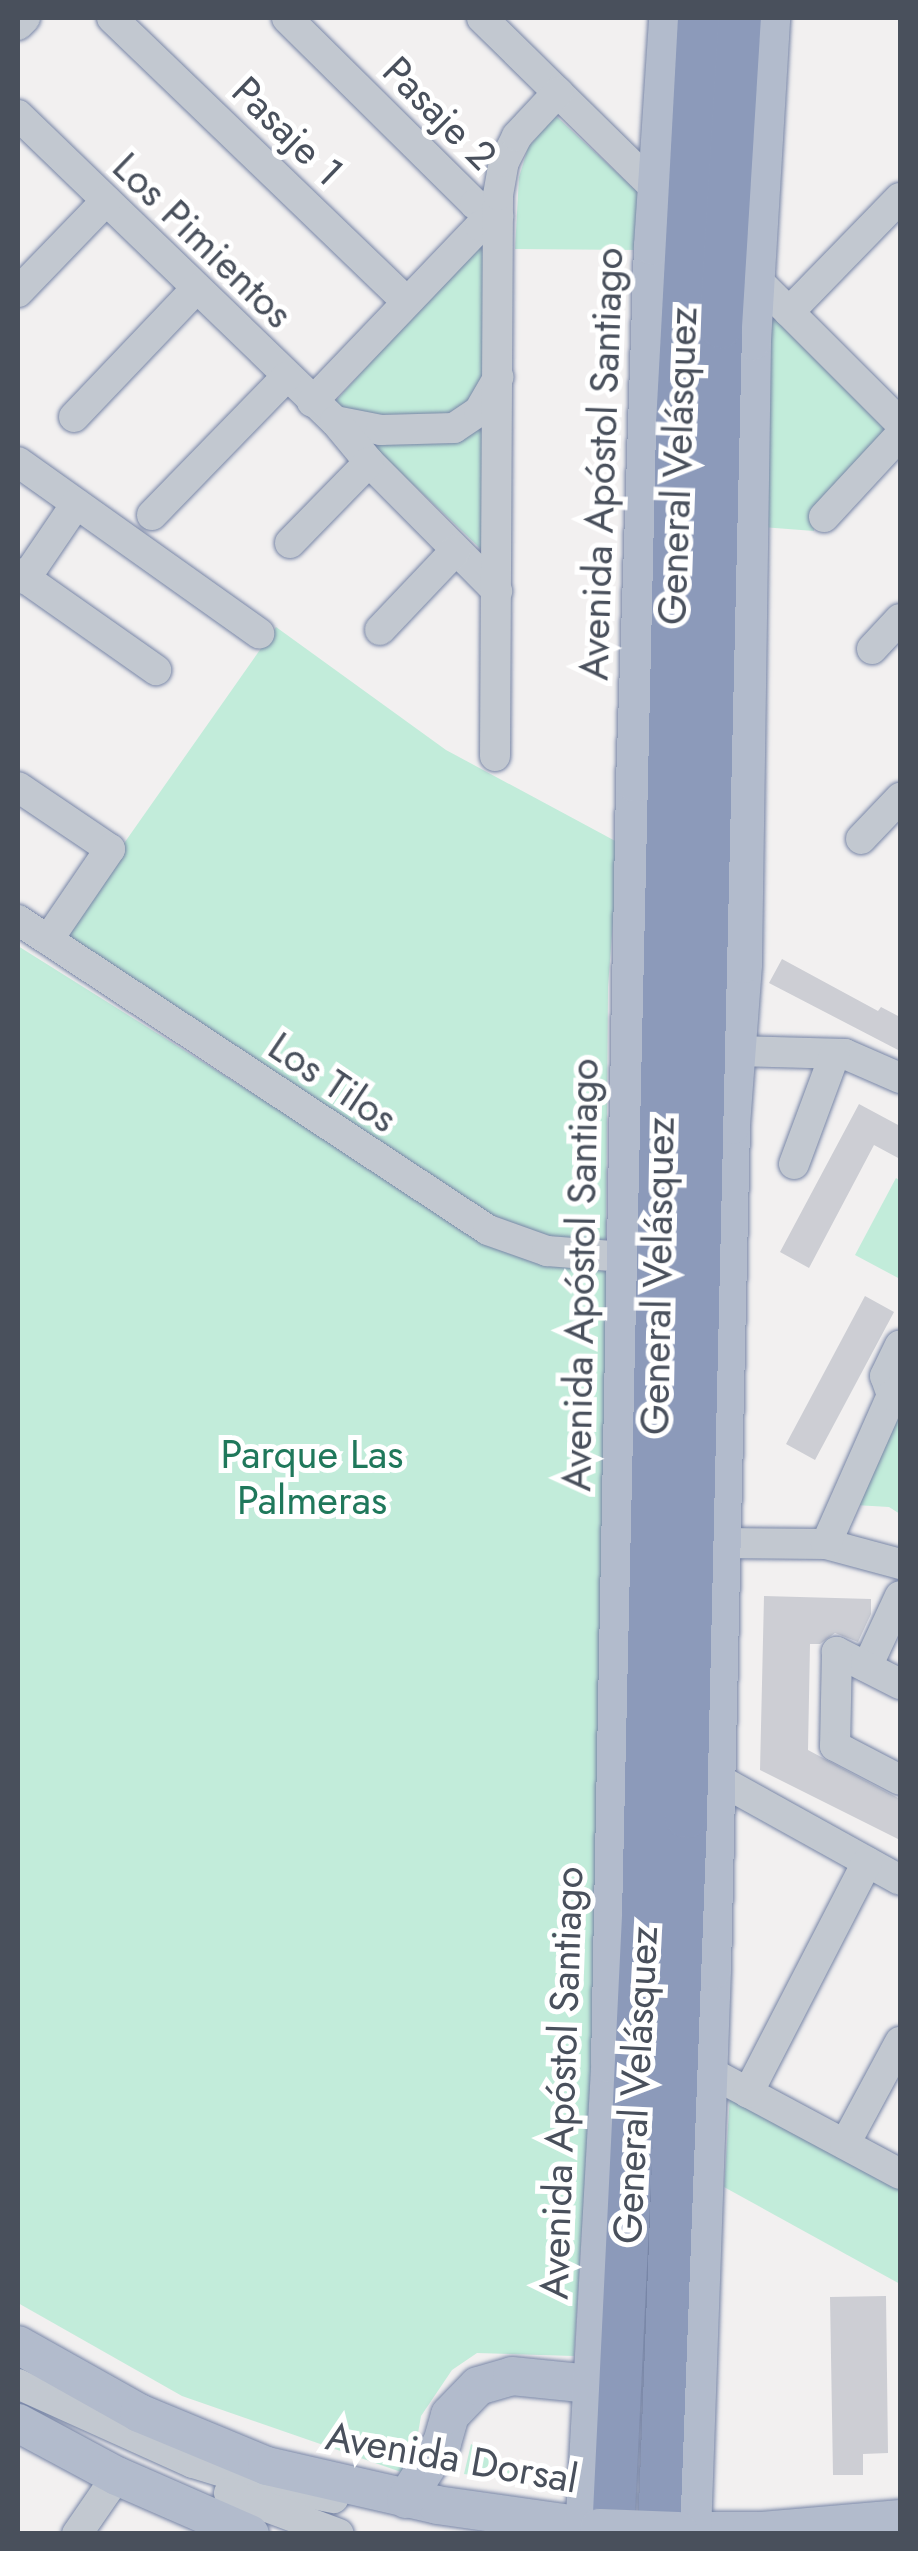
<!DOCTYPE html>
<html>
<head>
<meta charset="utf-8">
<style>
	body { margin:0 }
	#map { position:relative; width:918px; height:2551px; overflow:hidden; background:#f2f0f0; font-family:Jost,sans-serif }
	div>[style] { position:absolute }
	.green>* { inset:0; background:#c2ecda }
	.building>* { inset:0; background:#cdced4 }
	.roads { filter:drop-shadow(0 0 2px #7785a6) drop-shadow(0 0 2px #7785a6) }
	.minor>* { height:30px; margin:-15px; padding:0 15px; transform-origin:15px; border-radius:15px; background:#c2c8d0 }
	.major>* { height:38px; margin:-19px; padding:0 19px; transform-origin:19px; border-radius:19px; background:#b2bbcc }
	.highway>* { height:42px; margin:-21px; padding:0 21px; transform-origin:21px; border-radius:21px; background:#8c9aba }
	.major-bridge>* { height:38px; margin:-19px; padding:0 19px; transform-origin:19px; border-radius:19px; background:#b2bbcc }
	span { translate:-50% -50%; white-space:nowrap; text-align:center; line-height:1.15; -webkit-text-stroke:10px #fff; paint-order:stroke }
	.street-label { font-size:40px; color:#49505c }
	.park-label { font-size:40px; color:#1f785b }
	.frame { position:absolute; inset:0; border:20px solid #49505c; pointer-events:none }
</style>
</head>
<body>
<div id="map">
	<div class="green">
		<div style="clip-path:polygon(555px 115px,640px 194px,637px 250px,515px 249px,519px 177px,528px 148px)"></div>
		<div style="clip-path:polygon(485px 236px,485px 553px,331px 406px)"></div>
		<div style="clip-path:polygon(769px 308px,893px 428px,814px 513px,814px 531px,762px 527px)"></div>
		<div style="clip-path:polygon(276px 627px,446px 750px,619px 843px,608px 987px,606px 1238px,600px 1245px,551px 1241px,491px 1218px,61px 933px)"></div>
		<div style="clip-path:polygon(18px 946px,399px 1185px,545px 1262px,618px 1273px,592px 2069px,574px 2356px,477px 2353px,452px 2370px,421px 2416px,412px 2468px,404px 2473px,182px 2396px,18px 2303px)"></div>
		<div style="clip-path:polygon(896px 1178px,900px 1181px,900px 1279px,855px 1255px)"></div>
		<div style="clip-path:polygon(900px 1409px,900px 1514px,889px 1507px,855px 1505px)"></div>
		<div style="clip-path:polygon(730px 2096px,900px 2189px,900px 2284px,724px 2187px)"></div>
		<div style="clip-path:polygon(471px 2444px,544px 2485px,464px 2474px)"></div>
	</div>
	<div class="building">
		<div style="clip-path:polygon(782px 959px,878px 1011px,881px 1007px,900px 1017px,900px 1051px,769px 983px)"></div>
		<div style="clip-path:polygon(859px 1104px,900px 1126px,900px 1159px,874px 1145px,809px 1268px,780px 1252px)"></div>
		<div style="clip-path:polygon(865px 1296px,894px 1312px,815px 1460px,786px 1444px)"></div>
		<div style="clip-path:polygon(764px 1596px,871px 1599px,871px 1614px,858px 1642px,835px 1633px,820px 1644px,810px 1644px,808px 1750px,900px 1799px,900px 1840px,760px 1770px)"></div>
		<div style="clip-path:polygon(886px 2296px,888px 2453px,863px 2454px,863px 2475px,833px 2475px,830px 2297px)"></div>
	</div>
	<div class="roads">
		<div class="minor">
			<div style="left:112px;top:18px;width:409px;rotate:43.9deg"></div>
			<div style="left:287px;top:18px;width:264px;rotate:44.7deg"></div>
			<div style="left:475px;top:204px;width:26px;rotate:28deg"></div>
			<div style="left:482px;top:18px;width:244px;rotate:44.5deg"></div>
			<div style="left:18px;top:25px;width:10px;rotate:-45deg"></div>
			<div style="left:18px;top:115px;width:441px;rotate:44deg"></div>
			<div style="left:335px;top:421px;width:47px;rotate:11.1deg"></div>
			<div style="left:381px;top:430px;width:73px;rotate:-1.6deg"></div>
			<div style="left:454px;top:428px;width:30px;rotate:-34deg"></div>
			<div style="left:479px;top:411px;width:39px;rotate:-60deg"></div>
			<div style="left:754px;top:277px;width:206px;rotate:45deg"></div>
			<div style="left:18px;top:292px;width:127px;rotate:-46deg"></div>
			<div style="left:789px;top:312px;width:159px;rotate:-45.8deg"></div>
			<div style="left:312px;top:402px;width:243px;rotate:-46.3deg"></div>
			<div style="left:480px;top:226px;width:21px;rotate:-29deg"></div>
			<div style="left:74px;top:417px;width:177px;rotate:-46.4deg"></div>
			<div style="left:335px;top:421px;width:53px;rotate:50.3deg"></div>
			<div style="left:369px;top:462px;width:182px;rotate:45.2deg"></div>
			<div style="left:18px;top:462px;width:296px;rotate:35.4deg"></div>
			<div style="left:152px;top:515px;width:192px;rotate:-45.8deg"></div>
			<div style="left:824px;top:517px;width:112px;rotate:-47.2deg"></div>
			<div style="left:290px;top:543px;width:113px;rotate:-45.7deg"></div>
			<div style="left:18px;top:573px;width:169px;rotate:35.1deg"></div>
			<div style="left:25px;top:579px;width:91px;rotate:-55.8deg"></div>
			<div style="left:380px;top:630px;width:110px;rotate:-46.5deg"></div>
			<div style="left:872px;top:649px;width:41px;rotate:-47deg"></div>
			<div style="left:495px;top:756px;width:561px;rotate:-89.69deg"></div>
			<div style="left:498px;top:195px;width:34px;rotate:-80deg"></div>
			<div style="left:504px;top:162px;width:29px;rotate:-63deg"></div>
			<div style="left:517px;top:136px;width:60px;rotate:-47deg"></div>
			<div style="left:18px;top:787px;width:111px;rotate:34deg"></div>
			<div style="left:110px;top:849px;width:110px;rotate:124.3deg"></div>
			<div style="left:861px;top:839px;width:57px;rotate:-46.4deg"></div>
			<div style="left:18px;top:920px;width:563px;rotate:33.41deg"></div>
			<div style="left:488px;top:1230px;width:63px;rotate:19.6deg"></div>
			<div style="left:547px;top:1251px;width:78px;rotate:4.4deg"></div>
			<div style="left:737px;top:1051px;width:108px;rotate:1.6deg"></div>
			<div style="left:845px;top:1054px;width:60px;rotate:23.6deg"></div>
			<div style="left:794px;top:1164px;width:117px;rotate:-69.6deg"></div>
			<div style="left:892px;top:1395px;width:20px;rotate:-110deg"></div>
			<div style="left:885px;top:1376px;width:34px;rotate:-64deg"></div>
			<div style="left:721px;top:1543px;width:105px;rotate:0.5deg"></div>
			<div style="left:826px;top:1544px;width:77px;rotate:15.1deg"></div>
			<div style="left:826px;top:1544px;width:163px;rotate:-66.1deg"></div>
			<div style="left:892px;top:1395px;width:10px;rotate:-37deg"></div>
			<div style="left:867px;top:1667px;width:78px;rotate:-65.1deg"></div>
			<div style="left:900px;top:1684px;width:71px;rotate:-153.1deg"></div>
			<div style="left:837px;top:1652px;width:94px;rotate:91.2deg"></div>
			<div style="left:835px;top:1746px;width:73px;rotate:27.6deg"></div>
			<div style="left:716px;top:1778px;width:210px;rotate:29deg"></div>
			<div style="left:708px;top:2071px;width:218px;rotate:28.2deg"></div>
			<div style="left:748px;top:2093px;width:260px;rotate:-62.7deg"></div>
			<div style="left:845px;top:2144px;width:116px;rotate:-61.7deg"></div>
			<div style="left:18px;top:2384px;width:192px;rotate:24.3deg"></div>
			<div style="left:193px;top:2463px;width:69px;rotate:16.9deg"></div>
			<div style="left:259px;top:2483px;width:76px;rotate:11.5deg"></div>
			<div style="left:229px;top:2493px;width:117px;rotate:20.4deg"></div>
			<div style="left:77px;top:2534px;width:70px;rotate:-55.4deg"></div>
		</div>
		<div class="major">
			<div style="left:18px;top:2345px;width:139px;rotate:29.3deg"></div>
			<div style="left:139px;top:2413px;width:139px;rotate:22.5deg"></div>
			<div style="left:267px;top:2466px;width:174px;rotate:12.9deg"></div>
			<div style="left:437px;top:2505px;width:164px;rotate:8.1deg"></div>
			<div style="left:18px;top:2423px;width:112px;rotate:28.2deg"></div>
			<div style="left:117px;top:2476px;width:145px;rotate:23.6deg"></div>
			<div style="left:406px;top:2499px;width:67px;rotate:-57.3deg"></div>
			<div style="left:442px;top:2443px;width:29px;rotate:-74deg"></div>
			<div style="left:450px;top:2415px;width:40px;rotate:-46deg"></div>
			<div style="left:478px;top:2386px;width:35px;rotate:-16deg"></div>
			<div style="left:512px;top:2376px;width:79px;rotate:5.8deg"></div>
			<div style="left:678px;top:2531px;width:84px"></div>
			<div style="left:762px;top:2531px;width:139px;rotate:-5deg"></div>
			<div style="left:584px;top:2534px;width:471px;rotate:-86.8deg"></div>
			<div style="left:610px;top:2064px;width:1281px;rotate:-88.88deg"></div>
			<div style="left:635px;top:783px;width:537px;rotate:-88.08deg"></div>
			<div style="left:653px;top:246px;width:228px;rotate:-86.2deg"></div>
			<div style="left:692px;top:2534px;width:564px;rotate:-87.97deg"></div>
			<div style="left:712px;top:1970px;width:845px;rotate:-88.71deg"></div>
			<div style="left:731px;top:1125px;width:161px;rotate:-85.7deg"></div>
			<div style="left:743px;top:964px;width:623px;rotate:-89.17deg"></div>
			<div style="left:752px;top:341px;width:324px;rotate:-86.6deg"></div>
		</div>
		<div class="highway">
			<div style="left:613px;top:2534px;width:619px;rotate:-87.22deg"></div>
			<div style="left:643px;top:1916px;width:1492px;rotate:-88.69deg"></div>
			<div style="left:677px;top:424px;width:407px;rotate:-86.9deg"></div>
			<div style="left:659px;top:2534px;width:718px;rotate:-87.84deg"></div>
			<div style="left:686px;top:1817px;width:1490px;rotate:-88.65deg"></div>
			<div style="left:721px;top:327px;width:310px;rotate:-86.5deg"></div>
		</div>
	</div>
	<div class="major-bridge">
		<div style="left:599px;top:2528px;width:79px;rotate:2.2deg"></div>
	</div>
	<div class="street-label">
		<span style="left:440px;top:113px;rotate:45deg">Pasaje 2</span>
		<span style="left:288px;top:131px;rotate:44deg">Pasaje 1</span>
		<span style="left:203px;top:240px;rotate:44deg">Los Pimientos</span>
		<span style="left:601px;top:464px;rotate:-88deg">Avenida Apóstol Santiago</span>
		<span style="left:677px;top:466px;rotate:-88deg">General Velásquez</span>
		<span style="left:333px;top:1082px;rotate:34deg">Los Tilos</span>
		<span style="left:580px;top:1275px;rotate:-89deg">Avenida Apóstol Santiago</span>
		<span style="left:657px;top:1276px;rotate:-89deg">General Velásquez</span>
		<span style="left:561px;top:2083px;rotate:-88deg">Avenida Apóstol Santiago</span>
		<span style="left:635px;top:2085px;rotate:-87deg">General Velásquez</span>
		<span style="left:452px;top:2457px;rotate:10deg">Avenida Dorsal</span>
	</div>
	<div class="park-label">
		<span style="left:312px;top:1477px">Parque Las<br>Palmeras</span>
	</div>
	<div class="frame"></div>
</div>
</body>
</html>
